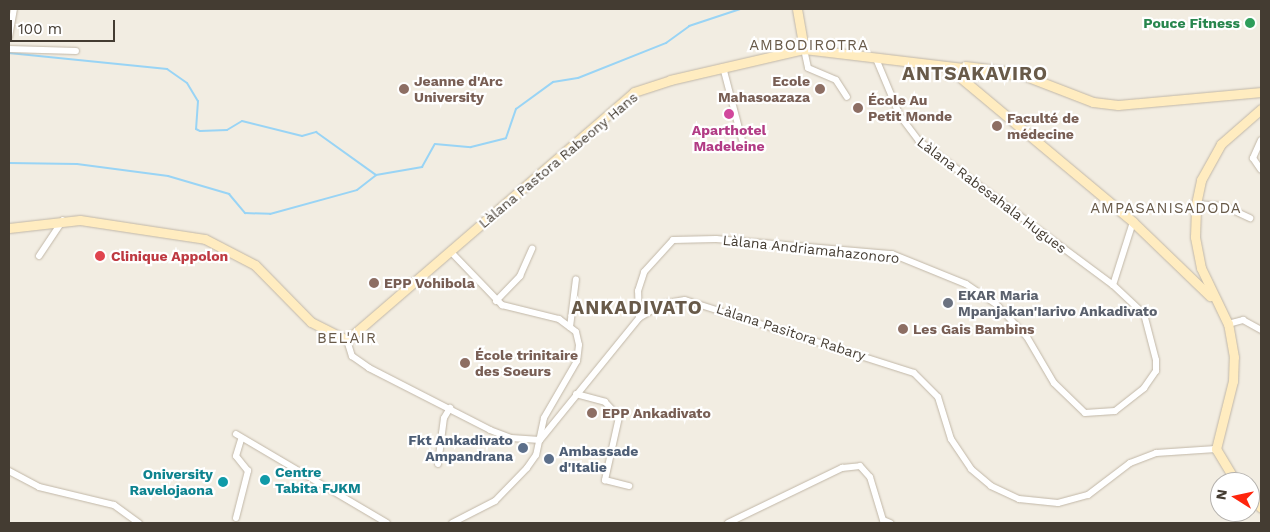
<!DOCTYPE html>
<html>
<head>
<meta charset="utf-8">
<style>
	body { margin:0 }
	#map { position:relative; width:1270px; height:532px; overflow:hidden; background:#f2ede2; font-family:"Work Sans",sans-serif }
	div>[style] { position:absolute }
	.stream>* { height:2px; margin:-1px; padding:0 1px; transform-origin:1px; border-radius:1px; background:#99d4f5 }
	.roads { filter:drop-shadow(0 0 1px #c1b7a7) drop-shadow(0 0 1px #c1b7a7) }
	.street>* { height:6px; margin:-3px; padding:0 3px; transform-origin:3px; border-radius:3px; background:#fff }
	.secondary>* { height:9px; margin:-4.5px; padding:0 4.5px; transform-origin:4.5px; border-radius:4.5px; background:#ffecc0 }
	.dots>* { width:14px; height:14px; translate:-50% -50%; box-sizing:border-box; border:2px solid #fff; border-radius:50% }
	span { translate:-50% -50%; white-space:nowrap; text-align:center; line-height:1.15; -webkit-text-stroke:4.5px #fff; paint-order:stroke }
	.leisure-label { font-size:14px; color:#27864d; font-weight:700 }
	.right { translate:-100% -50%; text-align:right }
	.education-label { font-size:14px; color:#785e54; font-weight:700 }
	.left { translate:0 -50%; text-align:left }
	.hotel-label { font-size:14px; color:#b23c85; font-weight:700 }
	.street-label { font-size:14px; color:#443c32 }
	.health-label { font-size:14px; color:#be3a42; font-weight:700 }
	.worship-label { font-size:14px; color:#5b616d; font-weight:700 }
	.service-label { font-size:14px; color:#4e5e75; font-weight:700 }
	.culture-label { font-size:14px; color:#0d838f; font-weight:700 }
	.neighbourhood-label { font-size:15px; color:#685a49; letter-spacing:1px }
	.district-label { font-size:19px; color:#685a49; font-weight:700; letter-spacing:1px }
	.frame { position:absolute; inset:0; border:10px solid #443c32; pointer-events:none }
	.north { position:absolute; left:1210px; top:472px; width:50px; height:50px; box-sizing:border-box; background:#fff; border:1px solid #b4b1ad; border-radius:50%; rotate:280deg; font-size:14px; font-weight:700; line-height:20px; text-align:center; color:#443c32 }
	.north::after { content:''; display:block; margin:auto; width:18px; height:22px; background:#ff250d; clip-path:polygon(50% 0,100% 100%,50% 72%,0 100%) }
	.scale { position:absolute; left:10px; top:20px; width:105px; height:22px; box-sizing:border-box; border:2px solid #443c32; border-top:0; padding-left:6px; font-size:15px; line-height:18px; white-space:nowrap; color:#443c32; -webkit-text-stroke:4px #fff; paint-order:stroke }
</style>
</head>
<body>
<div id="map">
	<div class="stream">
		<div style="left:9px;top:53px;width:159px;rotate:5.8deg"></div>
		<div style="left:167px;top:69px;width:24px;rotate:35deg"></div>
		<div style="left:187px;top:83px;width:21px;rotate:59deg"></div>
		<div style="left:198px;top:101px;width:28px;rotate:94deg"></div>
		<div style="left:196px;top:129px;width:4px;rotate:27deg"></div>
		<div style="left:200px;top:131px;width:27px;rotate:-2deg"></div>
		<div style="left:227px;top:130px;width:17px;rotate:-31deg"></div>
		<div style="left:242px;top:121px;width:62px;rotate:14deg"></div>
		<div style="left:302px;top:136px;width:15px;rotate:-16deg"></div>
		<div style="left:316px;top:132px;width:74px;rotate:35.6deg"></div>
		<div style="left:9px;top:163px;width:68px;rotate:0.8deg"></div>
		<div style="left:77px;top:164px;width:92px;rotate:7.5deg"></div>
		<div style="left:168px;top:176px;width:64px;rotate:16.4deg"></div>
		<div style="left:229px;top:194px;width:25px;rotate:50deg"></div>
		<div style="left:245px;top:213px;width:25px;rotate:2deg"></div>
		<div style="left:270px;top:214px;width:90px;rotate:-15.4deg"></div>
		<div style="left:357px;top:190px;width:24px;rotate:-38deg"></div>
		<div style="left:376px;top:175px;width:47px;rotate:-9.9deg"></div>
		<div style="left:422px;top:167px;width:26px;rotate:-61deg"></div>
		<div style="left:435px;top:144px;width:36px;rotate:5deg"></div>
		<div style="left:471px;top:147px;width:36px;rotate:-14deg"></div>
		<div style="left:506px;top:138px;width:31px;rotate:-71deg"></div>
		<div style="left:516px;top:109px;width:46px;rotate:-36.1deg"></div>
		<div style="left:553px;top:82px;width:25px;rotate:-9deg"></div>
		<div style="left:578px;top:78px;width:95px;rotate:-21.7deg"></div>
		<div style="left:666px;top:43px;width:29px;rotate:-36deg"></div>
		<div style="left:689px;top:26px;width:54px;rotate:-18.4deg"></div>
	</div>
	<div class="roads">
		<div class="street">
			<div style="left:9px;top:37px;width:28px;rotate:-80deg"></div>
			<div style="left:9px;top:49px;width:67px;rotate:1.7deg"></div>
			<div style="left:804px;top:49px;width:19px;rotate:78deg"></div>
			<div style="left:808px;top:68px;width:30px;rotate:23deg"></div>
			<div style="left:836px;top:80px;width:20px;rotate:57deg"></div>
			<div style="left:723px;top:67px;width:75px;rotate:75.4deg"></div>
			<div style="left:1261px;top:140px;width:20px;rotate:114deg"></div>
			<div style="left:1253px;top:158px;width:14px;rotate:56deg"></div>
			<div style="left:1196px;top:204px;width:28px;rotate:4deg"></div>
			<div style="left:1224px;top:206px;width:29px;rotate:25deg"></div>
			<div style="left:451px;top:252px;width:74px;rotate:46.1deg"></div>
			<div style="left:502px;top:305px;width:59px;rotate:13.8deg"></div>
			<div style="left:559px;top:319px;width:21px;rotate:37deg"></div>
			<div style="left:576px;top:332px;width:13px;rotate:77deg"></div>
			<div style="left:579px;top:345px;width:16px;rotate:97deg"></div>
			<div style="left:577px;top:361px;width:66px;rotate:120.1deg"></div>
			<div style="left:544px;top:418px;width:38px;rotate:102deg"></div>
			<div style="left:536px;top:455px;width:16px;rotate:125deg"></div>
			<div style="left:527px;top:468px;width:46px;rotate:134.1deg"></div>
			<div style="left:495px;top:501px;width:48px;rotate:152.9deg"></div>
			<div style="left:39px;top:256px;width:43px;rotate:-56.3deg"></div>
			<div style="left:1113px;top:285px;width:66px;rotate:-72.4deg"></div>
			<div style="left:496px;top:301px;width:35px;rotate:-46deg"></div>
			<div style="left:520px;top:276px;width:30px;rotate:-66deg"></div>
			<div style="left:639px;top:318px;width:27px;rotate:-92deg"></div>
			<div style="left:638px;top:291px;width:20px;rotate:-72deg"></div>
			<div style="left:644px;top:272px;width:43px;rotate:-47.8deg"></div>
			<div style="left:673px;top:240px;width:43px;rotate:-1.3deg"></div>
			<div style="left:716px;top:239px;width:177px;rotate:4.9deg"></div>
			<div style="left:892px;top:254px;width:80px;rotate:22.1deg"></div>
			<div style="left:966px;top:284px;width:36px;rotate:34deg"></div>
			<div style="left:996px;top:304px;width:45px;rotate:46.8deg"></div>
			<div style="left:1027px;top:337px;width:53px;rotate:59.6deg"></div>
			<div style="left:1054px;top:383px;width:43px;rotate:44.1deg"></div>
			<div style="left:1085px;top:413px;width:30px;rotate:-4deg"></div>
			<div style="left:1115px;top:411px;width:37px;rotate:-38deg"></div>
			<div style="left:1144px;top:388px;width:21px;rotate:-55deg"></div>
			<div style="left:1156px;top:371px;width:11px;rotate:-90deg"></div>
			<div style="left:1156px;top:360px;width:48px;rotate:-104.6deg"></div>
			<div style="left:1144px;top:314px;width:42px;rotate:-136.9deg"></div>
			<div style="left:1113px;top:285px;width:242px;rotate:-143.4deg"></div>
			<div style="left:919px;top:141px;width:31px;rotate:-127deg"></div>
			<div style="left:900px;top:116px;width:60px;rotate:-112.7deg"></div>
			<div style="left:1228px;top:324px;width:16px;rotate:-15deg"></div>
			<div style="left:1243px;top:320px;width:21px;rotate:29deg"></div>
			<div style="left:570px;top:327px;width:48px;rotate:-82.9deg"></div>
			<div style="left:347px;top:340px;width:17px;rotate:73deg"></div>
			<div style="left:352px;top:356px;width:21px;rotate:35deg"></div>
			<div style="left:369px;top:368px;width:136px;rotate:27.1deg"></div>
			<div style="left:490px;top:430px;width:22px;rotate:21deg"></div>
			<div style="left:511px;top:438px;width:29px;rotate:4deg"></div>
			<div style="left:540px;top:440px;width:157px;rotate:-50.9deg"></div>
			<div style="left:639px;top:318px;width:27px;rotate:-31deg"></div>
			<div style="left:662px;top:304px;width:23px;rotate:-10deg"></div>
			<div style="left:685px;top:300px;width:240px;rotate:17.7deg"></div>
			<div style="left:914px;top:373px;width:34px;rotate:45deg"></div>
			<div style="left:938px;top:397px;width:44px;rotate:72.8deg"></div>
			<div style="left:951px;top:439px;width:36px;rotate:56deg"></div>
			<div style="left:971px;top:469px;width:26px;rotate:40deg"></div>
			<div style="left:991px;top:486px;width:31px;rotate:25deg"></div>
			<div style="left:1019px;top:499px;width:39px;rotate:6deg"></div>
			<div style="left:1058px;top:503px;width:31px;rotate:-15deg"></div>
			<div style="left:1088px;top:495px;width:53px;rotate:-37.3deg"></div>
			<div style="left:1130px;top:463px;width:28px;rotate:-21deg"></div>
			<div style="left:1156px;top:453px;width:60px;rotate:-3.8deg"></div>
			<div style="left:576px;top:394px;width:30px;rotate:15deg"></div>
			<div style="left:605px;top:402px;width:21px;rotate:47deg"></div>
			<div style="left:619px;top:417px;width:65px;rotate:102.5deg"></div>
			<div style="left:605px;top:480px;width:25px;rotate:14deg"></div>
			<div style="left:236px;top:434px;width:175px;rotate:30.5deg"></div>
			<div style="left:438px;top:464px;width:46px;rotate:-82.6deg"></div>
			<div style="left:444px;top:418px;width:12px;rotate:-59deg"></div>
			<div style="left:9px;top:471px;width:34px;rotate:28deg"></div>
			<div style="left:39px;top:487px;width:77px;rotate:13.5deg"></div>
			<div style="left:114px;top:505px;width:31px;rotate:36deg"></div>
			<div style="left:236px;top:518px;width:49px;rotate:-75.7deg"></div>
			<div style="left:248px;top:471px;width:19px;rotate:-129deg"></div>
			<div style="left:236px;top:456px;width:17px;rotate:-73deg"></div>
			<div style="left:728px;top:523px;width:127px;rotate:-25.8deg"></div>
			<div style="left:842px;top:468px;width:18px;rotate:-6deg"></div>
			<div style="left:860px;top:466px;width:15px;rotate:48deg"></div>
			<div style="left:870px;top:477px;width:45px;rotate:73.2deg"></div>
			<div style="left:883px;top:520px;width:8px;rotate:23deg"></div>
		</div>
		<div class="secondary">
			<div style="left:797px;top:9px;width:41px;rotate:80.1deg"></div>
			<div style="left:965px;top:66px;width:56px;rotate:7.1deg"></div>
			<div style="left:955px;top:73px;width:232px;rotate:39.9deg"></div>
			<div style="left:1133px;top:222px;width:107px;rotate:43.9deg"></div>
			<div style="left:9px;top:228px;width:71px;rotate:-6.4deg"></div>
			<div style="left:80px;top:220px;width:126px;rotate:8.6deg"></div>
			<div style="left:205px;top:239px;width:56px;rotate:27.5deg"></div>
			<div style="left:255px;top:265px;width:80px;rotate:45.5deg"></div>
			<div style="left:311px;top:322px;width:40px;rotate:26.6deg"></div>
			<div style="left:347px;top:340px;width:379px;rotate:-40.8deg"></div>
			<div style="left:634px;top:92px;width:38px;rotate:-18deg"></div>
			<div style="left:670px;top:80px;width:138px;rotate:-13deg"></div>
			<div style="left:804px;top:49px;width:221px;rotate:6.8deg"></div>
			<div style="left:1023px;top:75px;width:75px;rotate:21.1deg"></div>
			<div style="left:1093px;top:102px;width:25px;rotate:7deg"></div>
			<div style="left:1118px;top:105px;width:144px;rotate:-5.2deg"></div>
			<div style="left:1236px;top:482px;width:39px;rotate:-121deg"></div>
			<div style="left:1216px;top:449px;width:70px;rotate:-76deg"></div>
			<div style="left:1233px;top:381px;width:24px;rotate:-88deg"></div>
			<div style="left:1234px;top:357px;width:34px;rotate:-100deg"></div>
			<div style="left:1228px;top:324px;width:62px;rotate:-115.7deg"></div>
			<div style="left:1201px;top:268px;width:32px;rotate:-101deg"></div>
			<div style="left:1195px;top:237px;width:33px;rotate:-88deg"></div>
			<div style="left:1196px;top:204px;width:25px;rotate:-78deg"></div>
			<div style="left:1201px;top:180px;width:41px;rotate:-60.9deg"></div>
			<div style="left:1221px;top:144px;width:53px;rotate:-41.2deg"></div>
			<div style="left:1250px;top:496px;width:16px;rotate:47deg"></div>
		</div>
	</div>
	<div class="dots">
		<div style="left:1250px;top:23px;background:#2e9e5b"></div>
		<div style="left:404px;top:89px;background:#8d6e63"></div>
		<div style="left:820px;top:89px;background:#8d6e63"></div>
		<div style="left:858px;top:108px;background:#8d6e63"></div>
		<div style="left:729px;top:114px;background:#d1479c"></div>
		<div style="left:997px;top:126px;background:#8d6e63"></div>
		<div style="left:100px;top:256px;background:#e0444e"></div>
		<div style="left:374px;top:283px;background:#8d6e63"></div>
		<div style="left:948px;top:303px;background:#6b7280"></div>
		<div style="left:903px;top:329px;background:#8d6e63"></div>
		<div style="left:465px;top:363px;background:#8d6e63"></div>
		<div style="left:592px;top:413px;background:#8d6e63"></div>
		<div style="left:523px;top:448px;background:#5c6f8a"></div>
		<div style="left:549px;top:459px;background:#5c6f8a"></div>
		<div style="left:265px;top:480px;background:#0f9aa8"></div>
		<div style="left:223px;top:482px;background:#0f9aa8"></div>
	</div>
	<div class="leisure-label">
		<span class="right" style="left:1240px;top:23px">Pouce Fitness</span>
	</div>
	<div class="education-label">
		<span class="left" style="left:414px;top:89px">Jeanne d'Arc<br>University</span>
		<span class="right" style="left:810px;top:89px">Ecole<br>Mahasoazaza</span>
		<span class="left" style="left:868px;top:108px">École Au<br>Petit Monde</span>
		<span class="left" style="left:1007px;top:126px">Faculté de<br>médecine</span>
		<span class="left" style="left:384px;top:283px">EPP Vohibola</span>
		<span class="left" style="left:913px;top:329px">Les Gais Bambins</span>
		<span class="left" style="left:475px;top:363px">École trinitaire<br>des Soeurs</span>
		<span class="left" style="left:602px;top:413px">EPP Ankadivato</span>
	</div>
	<div class="hotel-label">
		<span style="left:729px;top:138px">Aparthotel<br>Madeleine</span>
	</div>
	<div class="street-label">
		<span style="left:558px;top:160px;rotate:-40deg">Làlana Pastora Rabeony Hans</span>
		<span style="left:992px;top:195px;rotate:37deg">Làlana Rabesahala Hugues</span>
		<span style="left:811px;top:249px;rotate:6deg">Làlana Andriamahazonoro</span>
		<span style="left:791px;top:332px;rotate:18deg">Làlana Pasitora Rabary</span>
	</div>
	<div class="health-label">
		<span class="left" style="left:111px;top:256px">Clinique Appolon</span>
	</div>
	<div class="worship-label">
		<span class="left" style="left:958px;top:303px">EKAR Maria<br>Mpanjakan'Iarivo Ankadivato</span>
	</div>
	<div class="service-label">
		<span class="right" style="left:513px;top:448px">Fkt Ankadivato<br>Ampandrana</span>
		<span class="left" style="left:559px;top:459px">Ambassade<br>d'Italie</span>
	</div>
	<div class="culture-label">
		<span class="left" style="left:275px;top:480px">Centre<br>Tabita FJKM</span>
		<span class="right" style="left:213px;top:482px">Oniversity<br>Ravelojaona</span>
	</div>
	<div class="neighbourhood-label">
		<span style="left:809px;top:46px">AMBODIROTRA</span>
		<span style="left:1166px;top:209px">AMPASANISADODA</span>
		<span style="left:347px;top:339px">BEL'AIR</span>
	</div>
	<div class="district-label">
		<span style="left:975px;top:74px">ANTSAKAVIRO</span>
		<span style="left:637px;top:308px">ANKADIVATO</span>
	</div>
	<div class="frame"></div>
	<div class="north">N</div>
	<div class="scale">100 m</div>
</div>
</body>
</html>
